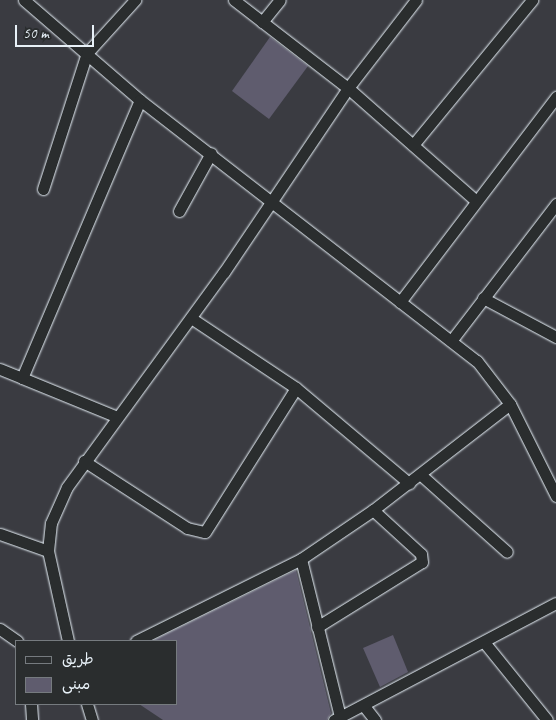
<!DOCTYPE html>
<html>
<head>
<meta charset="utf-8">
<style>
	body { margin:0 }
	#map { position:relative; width:556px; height:720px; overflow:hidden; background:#3a3b41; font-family:Caveat,"Playpen Sans Arabic",sans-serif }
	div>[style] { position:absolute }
	.building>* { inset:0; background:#5f5c6e }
	.roads { filter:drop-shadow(0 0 1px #e8f1f8) drop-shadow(0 0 1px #e8f1f8) }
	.minor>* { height:11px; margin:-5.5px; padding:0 5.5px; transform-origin:5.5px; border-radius:5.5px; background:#2a2d2e }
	span { translate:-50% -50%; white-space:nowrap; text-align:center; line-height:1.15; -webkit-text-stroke:4px #2a2d2e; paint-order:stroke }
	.legend { position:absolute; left:15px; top:640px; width:162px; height:65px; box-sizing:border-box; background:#2a2d2e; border:1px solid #767b7f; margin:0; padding:6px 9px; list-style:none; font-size:15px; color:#e8f1f8 }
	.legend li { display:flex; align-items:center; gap:10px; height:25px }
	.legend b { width:25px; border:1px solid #767b7f }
	.scale { position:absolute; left:15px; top:25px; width:79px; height:22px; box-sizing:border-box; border:2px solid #e8f1f8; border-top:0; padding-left:6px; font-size:15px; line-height:18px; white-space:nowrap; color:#e8f1f8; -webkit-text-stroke:4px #2a2d2e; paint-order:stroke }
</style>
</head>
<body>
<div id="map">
	<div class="building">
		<div style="clip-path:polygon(270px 37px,308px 66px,269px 119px,232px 91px)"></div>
		<div style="clip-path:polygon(296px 570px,331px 713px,327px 720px,163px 720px,139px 704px,176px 704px,176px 641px,152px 641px)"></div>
		<div style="clip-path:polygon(393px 635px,408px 672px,380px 687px,363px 648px)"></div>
	</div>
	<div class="roads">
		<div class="minor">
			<div style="left:24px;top:0;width:153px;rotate:40.8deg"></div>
			<div style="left:140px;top:100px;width:426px;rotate:37.8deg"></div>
			<div style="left:477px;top:361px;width:54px;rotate:52.5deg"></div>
			<div style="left:510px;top:404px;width:103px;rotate:63.4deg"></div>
			<div style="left:234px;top:0;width:144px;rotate:37.7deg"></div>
			<div style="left:348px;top:88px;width:168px;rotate:41.4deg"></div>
			<div style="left:262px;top:22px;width:28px;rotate:-51deg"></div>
			<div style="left:413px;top:145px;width:188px;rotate:-50.6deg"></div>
			<div style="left:43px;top:189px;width:143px;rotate:-72.1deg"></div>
			<div style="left:87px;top:53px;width:72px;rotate:-47.8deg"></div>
			<div style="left:179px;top:211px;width:66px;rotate:-61.1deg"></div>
			<div style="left:483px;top:298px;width:83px;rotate:28.1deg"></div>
			<div style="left:400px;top:302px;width:258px;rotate:-52.7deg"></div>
			<div style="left:191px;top:318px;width:126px;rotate:33.7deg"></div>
			<div style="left:296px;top:388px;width:148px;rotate:40.1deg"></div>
			<div style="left:451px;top:341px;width:173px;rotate:-52.5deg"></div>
			<div style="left:0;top:369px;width:24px;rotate:22deg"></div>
			<div style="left:115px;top:416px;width:100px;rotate:-157.8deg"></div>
			<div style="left:22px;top:378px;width:302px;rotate:-67deg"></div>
			<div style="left:84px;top:461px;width:123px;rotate:33deg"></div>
			<div style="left:187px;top:528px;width:18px;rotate:13deg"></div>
			<div style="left:205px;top:532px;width:170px;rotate:-57.7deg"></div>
			<div style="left:421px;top:475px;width:115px;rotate:41.8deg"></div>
			<div style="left:0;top:534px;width:51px;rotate:19.5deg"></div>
			<div style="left:301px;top:559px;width:87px;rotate:-34.2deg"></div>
			<div style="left:373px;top:510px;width:173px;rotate:-37.7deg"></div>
			<div style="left:317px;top:627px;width:123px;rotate:-31.8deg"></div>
			<div style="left:422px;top:562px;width:8px;rotate:-97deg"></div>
			<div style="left:421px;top:554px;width:65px;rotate:-137.5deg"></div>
			<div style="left:0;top:629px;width:21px;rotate:35deg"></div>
			<div style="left:68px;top:641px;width:92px;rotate:-102.5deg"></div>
			<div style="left:48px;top:551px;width:28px;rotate:-84deg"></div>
			<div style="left:51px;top:523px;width:39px;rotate:-66deg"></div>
			<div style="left:67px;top:487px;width:266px;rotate:-53.9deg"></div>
			<div style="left:224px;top:272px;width:222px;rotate:-56deg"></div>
			<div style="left:348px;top:88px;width:111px;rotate:-52.3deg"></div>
			<div style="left:136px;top:641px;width:184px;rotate:-26.4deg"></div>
			<div style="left:301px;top:559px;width:163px;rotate:76.1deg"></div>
			<div style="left:484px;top:642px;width:100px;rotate:51.1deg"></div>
			<div style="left:31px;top:704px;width:16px;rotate:86deg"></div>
			<div style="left:87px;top:704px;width:17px;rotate:73deg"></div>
			<div style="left:364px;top:706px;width:18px;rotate:52deg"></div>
			<div style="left:334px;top:720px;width:251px;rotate:-27.8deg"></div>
		</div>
	</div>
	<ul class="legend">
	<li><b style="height:6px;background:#2a2d2e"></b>طريق</li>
	<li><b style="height:14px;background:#5f5c6e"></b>مبنى</li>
	</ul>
	<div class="scale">50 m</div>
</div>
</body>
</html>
